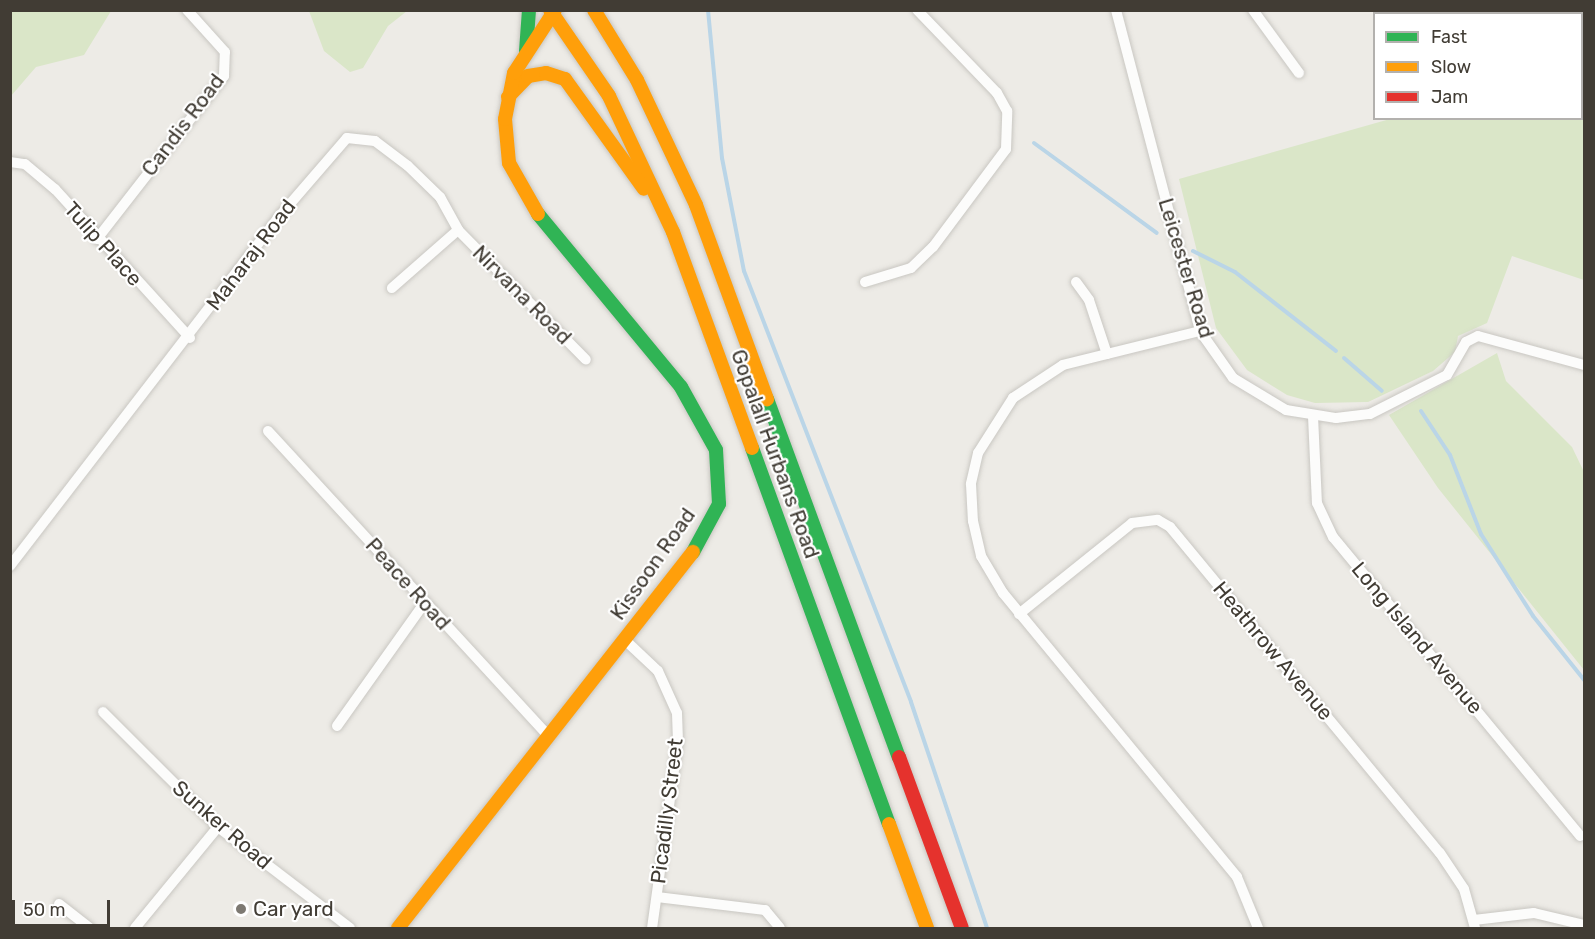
<!DOCTYPE html>
<html>
<head>
<meta charset="utf-8">
<style>
	body { margin:0 }
	#map { position:relative; width:1595px; height:939px; overflow:hidden; background:#edebe6; font-family:Rubik,sans-serif }
	div>[style] { position:absolute }
	.green>* { inset:0; background:#dae6c8 }
	.stream>* { height:4px; margin:-2px; padding:0 2px; transform-origin:2px; border-radius:2px; background:#bad5e7 }
	.roads { filter:drop-shadow(0 0 2px #c9c7c2) drop-shadow(0 0 2px #c9c7c2) }
	.street>* { height:10px; margin:-5px; padding:0 5px; transform-origin:5px; border-radius:5px; background:#fcfcfb }
	.fast>* { height:14px; margin:-7px; padding:0 7px; transform-origin:7px; border-radius:7px; background:#30b455 }
	.slow>* { height:14px; margin:-7px; padding:0 7px; transform-origin:7px; border-radius:7px; background:#ff9f0a }
	.jam>* { height:14px; margin:-7px; padding:0 7px; transform-origin:7px; border-radius:7px; background:#e5322d }
	.dots>* { width:16px; height:16px; translate:-50% -50%; box-sizing:border-box; border:3px solid #fff; border-radius:50% }
	span { translate:-50% -50%; white-space:nowrap; text-align:center; line-height:1.15; -webkit-text-stroke:4.5px #fff; paint-order:stroke }
	.street-label { font-size:21px; color:#413c34 }
	.poi-label { font-size:21px; color:#413c34 }
	.left { translate:0 -50%; text-align:left }
	.frame { position:absolute; inset:0; border:12px solid #413c34; pointer-events:none }
	.legend { position:absolute; left:1373px; top:12px; width:210px; height:108px; box-sizing:border-box; background:#fff; border:2px solid #b3b1ae; margin:0; padding:8px 10px; list-style:none; font-size:18px; color:#413c34 }
	.legend li { display:flex; align-items:center; gap:12px; height:30px }
	.legend b { width:30px; border:2px solid #b3b1ae }
	.scale { position:absolute; left:12px; top:900px; width:98px; height:27px; box-sizing:border-box; border:3px solid #413c34; border-top:0; padding-left:8px; font-size:18px; line-height:21px; white-space:nowrap; color:#413c34; -webkit-text-stroke:4px #fff; paint-order:stroke }
</style>
</head>
<body>
<div id="map">
	<div class="green">
		<div style="clip-path:polygon(11px 10px,111px 10px,111px 11px,84px 55px,36px 67px,11px 96px)"></div>
		<div style="clip-path:polygon(1457px 10px,1584px 11px,1584px 280px,1512px 256px,1487px 323px,1458px 336px,1455px 352px,1433px 371px,1368px 402px,1315px 403px,1287px 395px,1247px 370px,1216px 328px,1179px 179px,1390px 119px,1582px 118px,1582px 14px)"></div>
		<div style="clip-path:polygon(309px 11px,407px 11px,388px 26px,363px 68px,350px 72px,324px 51px)"></div>
		<div style="clip-path:polygon(1497px 353px,1506px 381px,1572px 447px,1584px 472px,1584px 670px,1438px 488px,1389px 415px)"></div>
	</div>
	<div class="stream">
		<div style="left:708px;top:10px;width:149px;rotate:84.6deg"></div>
		<div style="left:722px;top:158px;width:115px;rotate:79deg"></div>
		<div style="left:744px;top:271px;width:462px;rotate:68.8deg"></div>
		<div style="left:911px;top:702px;width:238px;rotate:71.4deg"></div>
		<div style="left:1034px;top:143px;width:152px;rotate:36.2deg"></div>
		<div style="left:1193px;top:251px;width:47px;rotate:26.6deg"></div>
		<div style="left:1235px;top:272px;width:128px;rotate:38deg"></div>
		<div style="left:1344px;top:358px;width:50px;rotate:41deg"></div>
		<div style="left:1421px;top:411px;width:53px;rotate:56.6deg"></div>
		<div style="left:1450px;top:455px;width:85px;rotate:68.6deg"></div>
		<div style="left:1481px;top:534px;width:97px;rotate:57.6deg"></div>
		<div style="left:1533px;top:616px;width:82px;rotate:51.4deg"></div>
	</div>
	<div class="roads">
		<div class="street">
			<div style="left:1116px;top:10px;width:332px;rotate:75.3deg"></div>
			<div style="left:1200px;top:331px;width:57px;rotate:54.9deg"></div>
			<div style="left:1233px;top:378px;width:62px;rotate:31.1deg"></div>
			<div style="left:1286px;top:410px;width:51px;rotate:9.1deg"></div>
			<div style="left:1336px;top:418px;width:34px;rotate:-7deg"></div>
			<div style="left:1370px;top:414px;width:86px;rotate:-26.9deg"></div>
			<div style="left:1447px;top:375px;width:38px;rotate:-60deg"></div>
			<div style="left:1466px;top:342px;width:13px;rotate:-27deg"></div>
			<div style="left:1478px;top:336px;width:110px;rotate:15.3deg"></div>
			<div style="left:1253px;top:10px;width:78px;rotate:53.9deg"></div>
			<div style="left:10px;top:162px;width:15px;rotate:8deg"></div>
			<div style="left:25px;top:164px;width:39px;rotate:40deg"></div>
			<div style="left:55px;top:189px;width:201px;rotate:47.8deg"></div>
			<div style="left:458px;top:230px;width:182px;rotate:45.4deg"></div>
			<div style="left:97px;top:239px;width:207px;rotate:-52.1deg"></div>
			<div style="left:224px;top:76px;width:24px;rotate:-88deg"></div>
			<div style="left:225px;top:52px;width:57px;rotate:-132.1deg"></div>
			<div style="left:865px;top:282px;width:48px;rotate:-16.9deg"></div>
			<div style="left:911px;top:268px;width:30px;rotate:-44deg"></div>
			<div style="left:933px;top:247px;width:122px;rotate:-53.3deg"></div>
			<div style="left:1006px;top:149px;width:38px;rotate:-88deg"></div>
			<div style="left:1007px;top:111px;width:21px;rotate:-119deg"></div>
			<div style="left:997px;top:93px;width:115px;rotate:-133.9deg"></div>
			<div style="left:1076px;top:282px;width:22px;rotate:54deg"></div>
			<div style="left:1089px;top:300px;width:57px;rotate:71.6deg"></div>
			<div style="left:1200px;top:331px;width:141px;rotate:166.1deg"></div>
			<div style="left:1063px;top:365px;width:60px;rotate:146.6deg"></div>
			<div style="left:1013px;top:398px;width:65px;rotate:122.5deg"></div>
			<div style="left:978px;top:453px;width:32px;rotate:103deg"></div>
			<div style="left:971px;top:484px;width:37px;rotate:87deg"></div>
			<div style="left:973px;top:521px;width:36px;rotate:77deg"></div>
			<div style="left:981px;top:556px;width:43px;rotate:59.3deg"></div>
			<div style="left:1003px;top:593px;width:368px;rotate:50.5deg"></div>
			<div style="left:1237px;top:877px;width:55px;rotate:67.6deg"></div>
			<div style="left:1313px;top:416px;width:87px;rotate:87.4deg"></div>
			<div style="left:1317px;top:503px;width:38px;rotate:65deg"></div>
			<div style="left:1333px;top:537px;width:388px;rotate:50.4deg"></div>
			<div style="left:268px;top:431px;width:414px;rotate:47.4deg"></div>
			<div style="left:10px;top:566px;width:438px;rotate:-52.4deg"></div>
			<div style="left:277px;top:219px;width:107px;rotate:-49.2deg"></div>
			<div style="left:347px;top:138px;width:28px;rotate:6deg"></div>
			<div style="left:375px;top:141px;width:41px;rotate:37.1deg"></div>
			<div style="left:408px;top:166px;width:45px;rotate:44.1deg"></div>
			<div style="left:440px;top:197px;width:38px;rotate:61deg"></div>
			<div style="left:458px;top:230px;width:88px;rotate:138.7deg"></div>
			<div style="left:1019px;top:614px;width:145px;rotate:-38.8deg"></div>
			<div style="left:1132px;top:523px;width:26px;rotate:-7deg"></div>
			<div style="left:1158px;top:520px;width:14px;rotate:30deg"></div>
			<div style="left:1170px;top:527px;width:423px;rotate:50.4deg"></div>
			<div style="left:1440px;top:853px;width:43px;rotate:56.3deg"></div>
			<div style="left:1464px;top:889px;width:41px;rotate:74.2deg"></div>
			<div style="left:625px;top:640px;width:45px;rotate:43.2deg"></div>
			<div style="left:658px;top:671px;width:46px;rotate:65.7deg"></div>
			<div style="left:677px;top:713px;width:28px;rotate:88deg"></div>
			<div style="left:678px;top:741px;width:189px;rotate:97.9deg"></div>
			<div style="left:103px;top:712px;width:163px;rotate:45deg"></div>
			<div style="left:218px;top:827px;width:166px;rotate:37.4deg"></div>
			<div style="left:337px;top:726px;width:152px;rotate:-54.6deg"></div>
			<div style="left:657px;top:897px;width:109px;rotate:6.9deg"></div>
			<div style="left:765px;top:910px;width:23px;rotate:50deg"></div>
			<div style="left:59px;top:904px;width:39px;rotate:38deg"></div>
			<div style="left:1474px;top:920px;width:60px;rotate:-6.7deg"></div>
			<div style="left:1534px;top:913px;width:51px;rotate:13.5deg"></div>
			<div style="left:135px;top:928px;width:131px;rotate:-50.6deg"></div>
		</div>
		<div class="fast">
			<div style="left:526px;top:51px;width:41px;rotate:-85.8deg"></div>
			<div style="left:538px;top:214px;width:224px;rotate:50.4deg"></div>
			<div style="left:681px;top:387px;width:72px;rotate:60.9deg"></div>
			<div style="left:716px;top:450px;width:54px;rotate:86.8deg"></div>
			<div style="left:719px;top:504px;width:55px;rotate:118.4deg"></div>
			<div style="left:767px;top:399px;width:382px;rotate:69.8deg"></div>
			<div style="left:752px;top:448px;width:400px;rotate:70deg"></div>
		</div>
		<div class="slow">
			<div style="left:550px;top:10px;width:104px;rotate:55.5deg"></div>
			<div style="left:609px;top:96px;width:150px;rotate:64.8deg"></div>
			<div style="left:673px;top:232px;width:230px;rotate:69.9deg"></div>
			<div style="left:594px;top:10px;width:82px;rotate:58.4deg"></div>
			<div style="left:637px;top:80px;width:138px;rotate:64.7deg"></div>
			<div style="left:696px;top:205px;width:207px;rotate:69.9deg"></div>
			<div style="left:508px;top:97px;width:29px;rotate:-46deg"></div>
			<div style="left:528px;top:76px;width:18px;rotate:-9deg"></div>
			<div style="left:546px;top:73px;width:20px;rotate:18deg"></div>
			<div style="left:565px;top:79px;width:135px;rotate:54.3deg"></div>
			<div style="left:538px;top:214px;width:59px;rotate:-119.6deg"></div>
			<div style="left:509px;top:163px;width:44px;rotate:-95.2deg"></div>
			<div style="left:505px;top:119px;width:47px;rotate:-78.9deg"></div>
			<div style="left:514px;top:73px;width:75px;rotate:-56.9deg"></div>
			<div style="left:889px;top:824px;width:111px;rotate:69.9deg"></div>
			<div style="left:398px;top:928px;width:478px;rotate:-51.9deg"></div>
		</div>
		<div class="jam">
			<div style="left:899px;top:757px;width:182px;rotate:69.8deg"></div>
		</div>
	</div>
	<div class="dots">
		<div style="left:241px;top:909px;background:#7d7972"></div>
	</div>
	<div class="street-label">
		<span style="left:183px;top:125px;rotate:-53deg">Candis Road</span>
		<span style="left:103px;top:244px;rotate:48deg">Tulip Place</span>
		<span style="left:251px;top:255px;rotate:-53deg">Maharaj Road</span>
		<span style="left:1186px;top:268px;rotate:73deg">Leicester Road</span>
		<span style="left:522px;top:295px;rotate:45deg">Nirvana Road</span>
		<span style="left:775px;top:454px;rotate:70deg">Gopalall Hurbans Road</span>
		<span style="left:653px;top:564px;rotate:-55deg">Kissoon Road</span>
		<span style="left:408px;top:584px;rotate:48deg">Peace Road</span>
		<span style="left:1417px;top:638px;rotate:50deg">Long Island Avenue</span>
		<span style="left:1273px;top:651px;rotate:50deg">Heathrow Avenue</span>
		<span style="left:667px;top:811px;rotate:-83deg">Picadilly Street</span>
		<span style="left:222px;top:825px;rotate:41deg">Sunker Road</span>
	</div>
	<div class="poi-label">
		<span class="left" style="left:253px;top:909px">Car yard</span>
	</div>
	<div class="frame"></div>
	<ul class="legend">
	<li><b style="height:8px;background:#30b455"></b>Fast</li>
	<li><b style="height:8px;background:#ff9f0a"></b>Slow</li>
	<li><b style="height:8px;background:#e5322d"></b>Jam</li>
	</ul>
	<div class="scale">50 m</div>
</div>
</body>
</html>
